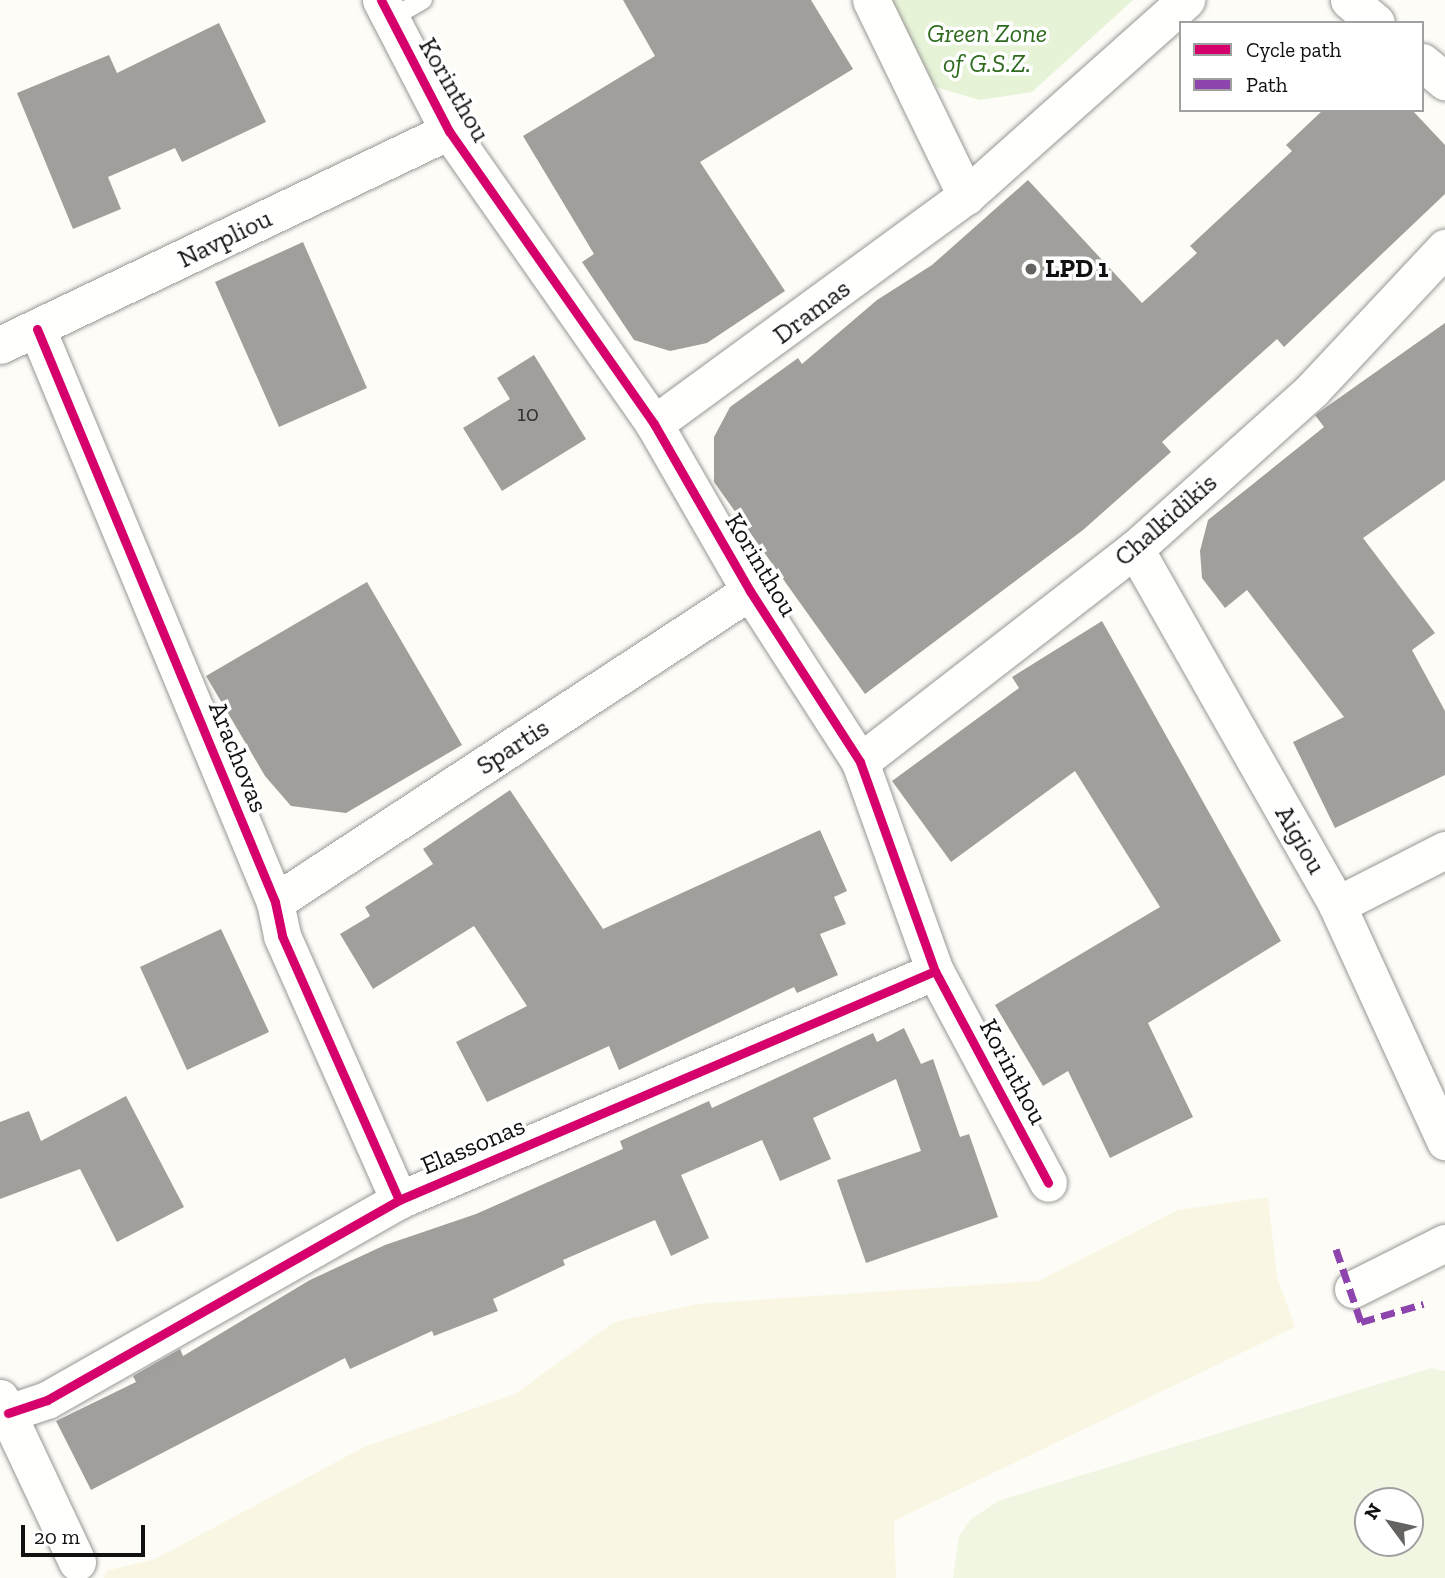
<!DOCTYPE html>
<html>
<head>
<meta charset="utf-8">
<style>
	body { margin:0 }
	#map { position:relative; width:1445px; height:1578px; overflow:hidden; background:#fdfcf7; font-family:"Zilla Slab",serif }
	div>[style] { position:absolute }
	.farmland>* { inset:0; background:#f9f7e4 }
	.green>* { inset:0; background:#e7f3d7 }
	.pitch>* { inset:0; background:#f0f6e1 }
	.building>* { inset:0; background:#a19f9c }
	.roads { filter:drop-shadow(0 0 2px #979795) drop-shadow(0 0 2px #979795) }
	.lane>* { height:18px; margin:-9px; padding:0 9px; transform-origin:9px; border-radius:9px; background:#fffffe }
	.street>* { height:37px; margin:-18.5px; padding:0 18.5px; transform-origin:18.5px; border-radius:18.5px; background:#fffffe }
	.quiet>* { height:7px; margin-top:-3.5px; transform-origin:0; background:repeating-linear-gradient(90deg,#8e44ad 0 14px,transparent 0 21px) }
	.cycleway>* { height:9px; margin:-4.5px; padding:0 4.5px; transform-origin:4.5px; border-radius:4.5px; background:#d6006c }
	.dots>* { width:19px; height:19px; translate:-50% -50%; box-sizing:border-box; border:4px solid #fff; border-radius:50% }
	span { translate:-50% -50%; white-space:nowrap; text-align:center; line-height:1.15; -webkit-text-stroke:7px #fff; paint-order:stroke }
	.number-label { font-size:23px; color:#353434 }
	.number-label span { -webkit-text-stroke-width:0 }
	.park-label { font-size:26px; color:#2f6b1f; font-style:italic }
	.street-label { font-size:26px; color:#111 }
	.poi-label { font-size:26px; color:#111; font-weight:700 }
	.left { translate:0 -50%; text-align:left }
	.legend { position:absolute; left:1179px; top:21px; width:245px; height:91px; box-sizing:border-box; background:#fff; border:2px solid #a0a0a0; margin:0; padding:9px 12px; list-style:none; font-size:21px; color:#111 }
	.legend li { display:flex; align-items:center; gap:14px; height:35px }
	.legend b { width:35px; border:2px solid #a0a0a0 }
	.north { position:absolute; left:1354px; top:1487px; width:70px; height:70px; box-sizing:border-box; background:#fff; border:2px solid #a0a0a0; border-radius:50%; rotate:303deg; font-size:19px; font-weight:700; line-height:28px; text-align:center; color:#111 }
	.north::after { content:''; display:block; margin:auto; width:24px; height:32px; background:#646362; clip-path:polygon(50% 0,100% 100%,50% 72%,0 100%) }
	.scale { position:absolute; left:21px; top:1525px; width:124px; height:32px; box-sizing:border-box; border:4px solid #111; border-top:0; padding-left:9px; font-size:21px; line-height:24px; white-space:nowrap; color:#111; -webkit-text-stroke:5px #fff; paint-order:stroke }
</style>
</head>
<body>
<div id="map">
	<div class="farmland">
		<div style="clip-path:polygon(1268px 1197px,1277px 1277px,1295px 1327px,894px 1521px,896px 1578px,104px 1578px,106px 1571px,155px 1559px,364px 1447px,515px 1394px,614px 1322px,697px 1304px,1038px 1281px,1178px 1210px)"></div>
	</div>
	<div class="green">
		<div style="clip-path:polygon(878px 0,1133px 0,1032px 92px,980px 100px,932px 86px)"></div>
	</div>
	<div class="pitch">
		<div style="clip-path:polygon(evenodd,1431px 1368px,1445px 1371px,1445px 1578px,953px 1578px,959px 1537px,970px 1520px,998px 1501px,1431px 1368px,1368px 1501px,1410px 1501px,1410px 1543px,1368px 1543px,1368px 1501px)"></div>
	</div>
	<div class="building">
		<div style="clip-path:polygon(623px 0,811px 0,853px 69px,700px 162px,785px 291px,707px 343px,670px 351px,634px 340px,582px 262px,594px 254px,523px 136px,655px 56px)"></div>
		<div style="clip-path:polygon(219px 23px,266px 122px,182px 162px,175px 148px,108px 177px,121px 209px,73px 229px,17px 93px,109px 55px,117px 73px)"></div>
		<div style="clip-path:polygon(1323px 110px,1412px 110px,1445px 145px,1445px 194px,1284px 347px,1277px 339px,1162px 442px,1171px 452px,1083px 530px,865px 694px,714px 482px,714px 437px,730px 407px,798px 358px,802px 364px,877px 300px,932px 265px,1028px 180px,1142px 303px,1197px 253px,1190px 246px,1292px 151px,1286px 145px)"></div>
		<div style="clip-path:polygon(303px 242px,367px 388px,279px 427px,215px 282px)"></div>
		<div style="clip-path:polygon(1445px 323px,1445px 480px,1363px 538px,1435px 633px,1412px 650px,1445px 711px,1445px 775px,1335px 828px,1293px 742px,1344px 717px,1247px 590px,1225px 608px,1202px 578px,1200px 551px,1208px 520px,1324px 427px,1315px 415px)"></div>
		<div style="clip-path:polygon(534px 355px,586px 439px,502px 491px,463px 428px,510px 399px,497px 378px)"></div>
		<div style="clip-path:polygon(367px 582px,462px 745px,346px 813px,291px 806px,265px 776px,206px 676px)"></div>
		<div style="clip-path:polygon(1102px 621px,1281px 941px,1148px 1023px,1193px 1117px,1110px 1158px,1068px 1071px,1043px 1086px,995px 1005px,1160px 907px,1075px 771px,951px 862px,892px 781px,1019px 688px,1012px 677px)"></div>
		<div style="clip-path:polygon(510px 790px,603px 929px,820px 830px,847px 891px,834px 897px,846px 924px,820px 934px,838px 975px,797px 993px,794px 987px,619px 1070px,609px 1046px,487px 1102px,456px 1042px,527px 1006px,474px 926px,373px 989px,340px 934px,370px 916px,365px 907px,433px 864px,423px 849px)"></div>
		<div style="clip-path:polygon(221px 929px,269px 1032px,187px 1070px,140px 967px)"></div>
		<div style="clip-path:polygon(904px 1028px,921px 1064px,933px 1059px,960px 1137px,969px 1134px,998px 1217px,866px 1263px,837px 1180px,921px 1151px,896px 1079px,813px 1118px,831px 1159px,780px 1181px,762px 1140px,681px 1175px,709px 1238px,671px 1256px,655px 1220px,563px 1260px,565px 1265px,493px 1299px,498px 1311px,434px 1336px,432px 1331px,350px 1369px,345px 1358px,91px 1490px,56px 1421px,136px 1382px,133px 1376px,180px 1349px,183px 1356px,310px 1280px,385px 1245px,476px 1214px,623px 1149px,620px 1141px,709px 1101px,712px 1108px,873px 1033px,877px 1042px)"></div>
		<div style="clip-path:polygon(126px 1096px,184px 1207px,117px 1242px,80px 1169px,0 1199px,0 1122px,29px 1111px,41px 1141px)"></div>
	</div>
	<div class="roads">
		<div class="lane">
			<div style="left:390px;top:19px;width:38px;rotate:-30deg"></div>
		</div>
		<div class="street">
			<div style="left:381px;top:0;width:148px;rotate:62.6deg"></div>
			<div style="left:449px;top:131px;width:358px;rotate:55deg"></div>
			<div style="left:654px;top:424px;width:193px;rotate:60.1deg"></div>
			<div style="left:750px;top:591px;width:203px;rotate:57.2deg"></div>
			<div style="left:860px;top:762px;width:222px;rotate:70.3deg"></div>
			<div style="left:935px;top:971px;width:240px;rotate:61.9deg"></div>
			<div style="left:871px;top:0;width:218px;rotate:64.1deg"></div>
			<div style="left:1349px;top:0;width:35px;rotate:40deg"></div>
			<div style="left:1422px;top:62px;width:30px;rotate:40deg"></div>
			<div style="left:37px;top:329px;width:620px;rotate:67.44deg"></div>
			<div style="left:275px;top:902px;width:35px;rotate:78deg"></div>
			<div style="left:282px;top:936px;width:289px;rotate:66.1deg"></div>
			<div style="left:0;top:345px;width:497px;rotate:-25.5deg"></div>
			<div style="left:654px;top:424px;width:386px;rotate:-36.2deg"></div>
			<div style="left:966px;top:196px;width:295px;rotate:-41.7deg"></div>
			<div style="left:1135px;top:549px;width:409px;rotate:60.4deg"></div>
			<div style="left:1337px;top:905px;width:260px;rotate:65.4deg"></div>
			<div style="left:860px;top:762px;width:348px;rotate:-37.8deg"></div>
			<div style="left:1135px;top:549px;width:238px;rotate:-41.9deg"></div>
			<div style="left:1312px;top:390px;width:195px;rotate:-46.9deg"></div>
			<div style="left:275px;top:902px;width:568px;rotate:-33.21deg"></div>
			<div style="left:1337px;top:905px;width:121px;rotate:-27deg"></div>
			<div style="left:1353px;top:1289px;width:103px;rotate:-26.6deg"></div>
			<div style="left:0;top:1398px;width:181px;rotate:64.8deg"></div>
			<div style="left:8px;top:1413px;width:41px;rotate:-18.4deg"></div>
			<div style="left:47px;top:1400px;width:405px;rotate:-29.6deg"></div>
			<div style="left:399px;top:1200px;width:583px;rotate:-23.13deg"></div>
		</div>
	</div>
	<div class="quiet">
		<div style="left:1336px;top:1249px;width:77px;rotate:71.1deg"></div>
		<div style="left:1361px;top:1322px;width:65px;rotate:-16.2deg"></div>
	</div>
	<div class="cycleway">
		<div style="left:381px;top:0;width:148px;rotate:62.6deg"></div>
		<div style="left:449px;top:131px;width:358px;rotate:55deg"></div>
		<div style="left:654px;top:424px;width:193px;rotate:60.1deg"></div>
		<div style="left:750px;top:591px;width:203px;rotate:57.2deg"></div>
		<div style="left:860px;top:762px;width:222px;rotate:70.3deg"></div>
		<div style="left:935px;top:971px;width:240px;rotate:61.9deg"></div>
		<div style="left:37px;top:329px;width:620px;rotate:67.44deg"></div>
		<div style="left:275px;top:902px;width:35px;rotate:78deg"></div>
		<div style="left:282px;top:936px;width:289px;rotate:66.1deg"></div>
		<div style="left:8px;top:1413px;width:41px;rotate:-18.4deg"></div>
		<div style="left:47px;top:1400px;width:405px;rotate:-29.6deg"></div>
		<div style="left:399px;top:1200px;width:583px;rotate:-23.13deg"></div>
	</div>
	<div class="dots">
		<div style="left:1031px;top:269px;background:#646362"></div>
	</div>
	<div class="number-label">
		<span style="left:528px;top:413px">10</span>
	</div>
	<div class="park-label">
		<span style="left:987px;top:49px">Green Zone<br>of G.S.Z.</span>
	</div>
	<div class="street-label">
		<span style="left:454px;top:90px;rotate:60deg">Korinthou</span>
		<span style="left:225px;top:239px;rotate:-26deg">Navpliou</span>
		<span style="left:812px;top:312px;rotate:-37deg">Dramas</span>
		<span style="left:1166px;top:520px;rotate:-41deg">Chalkidikis</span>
		<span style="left:761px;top:565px;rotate:59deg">Korinthou</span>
		<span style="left:513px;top:747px;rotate:-33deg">Spartis</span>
		<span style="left:238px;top:757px;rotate:68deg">Arachovas</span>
		<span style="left:1300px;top:840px;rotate:60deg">Aigiou</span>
		<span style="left:1013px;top:1072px;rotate:62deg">Korinthou</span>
		<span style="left:473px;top:1146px;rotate:-23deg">Elassonas</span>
	</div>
	<div class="poi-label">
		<span class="left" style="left:1045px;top:269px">LPD 1</span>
	</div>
	<ul class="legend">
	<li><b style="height:9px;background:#d6006c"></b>Cycle path</li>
	<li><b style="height:9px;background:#8e44ad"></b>Path</li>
	</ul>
	<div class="north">N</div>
	<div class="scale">20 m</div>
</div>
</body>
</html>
